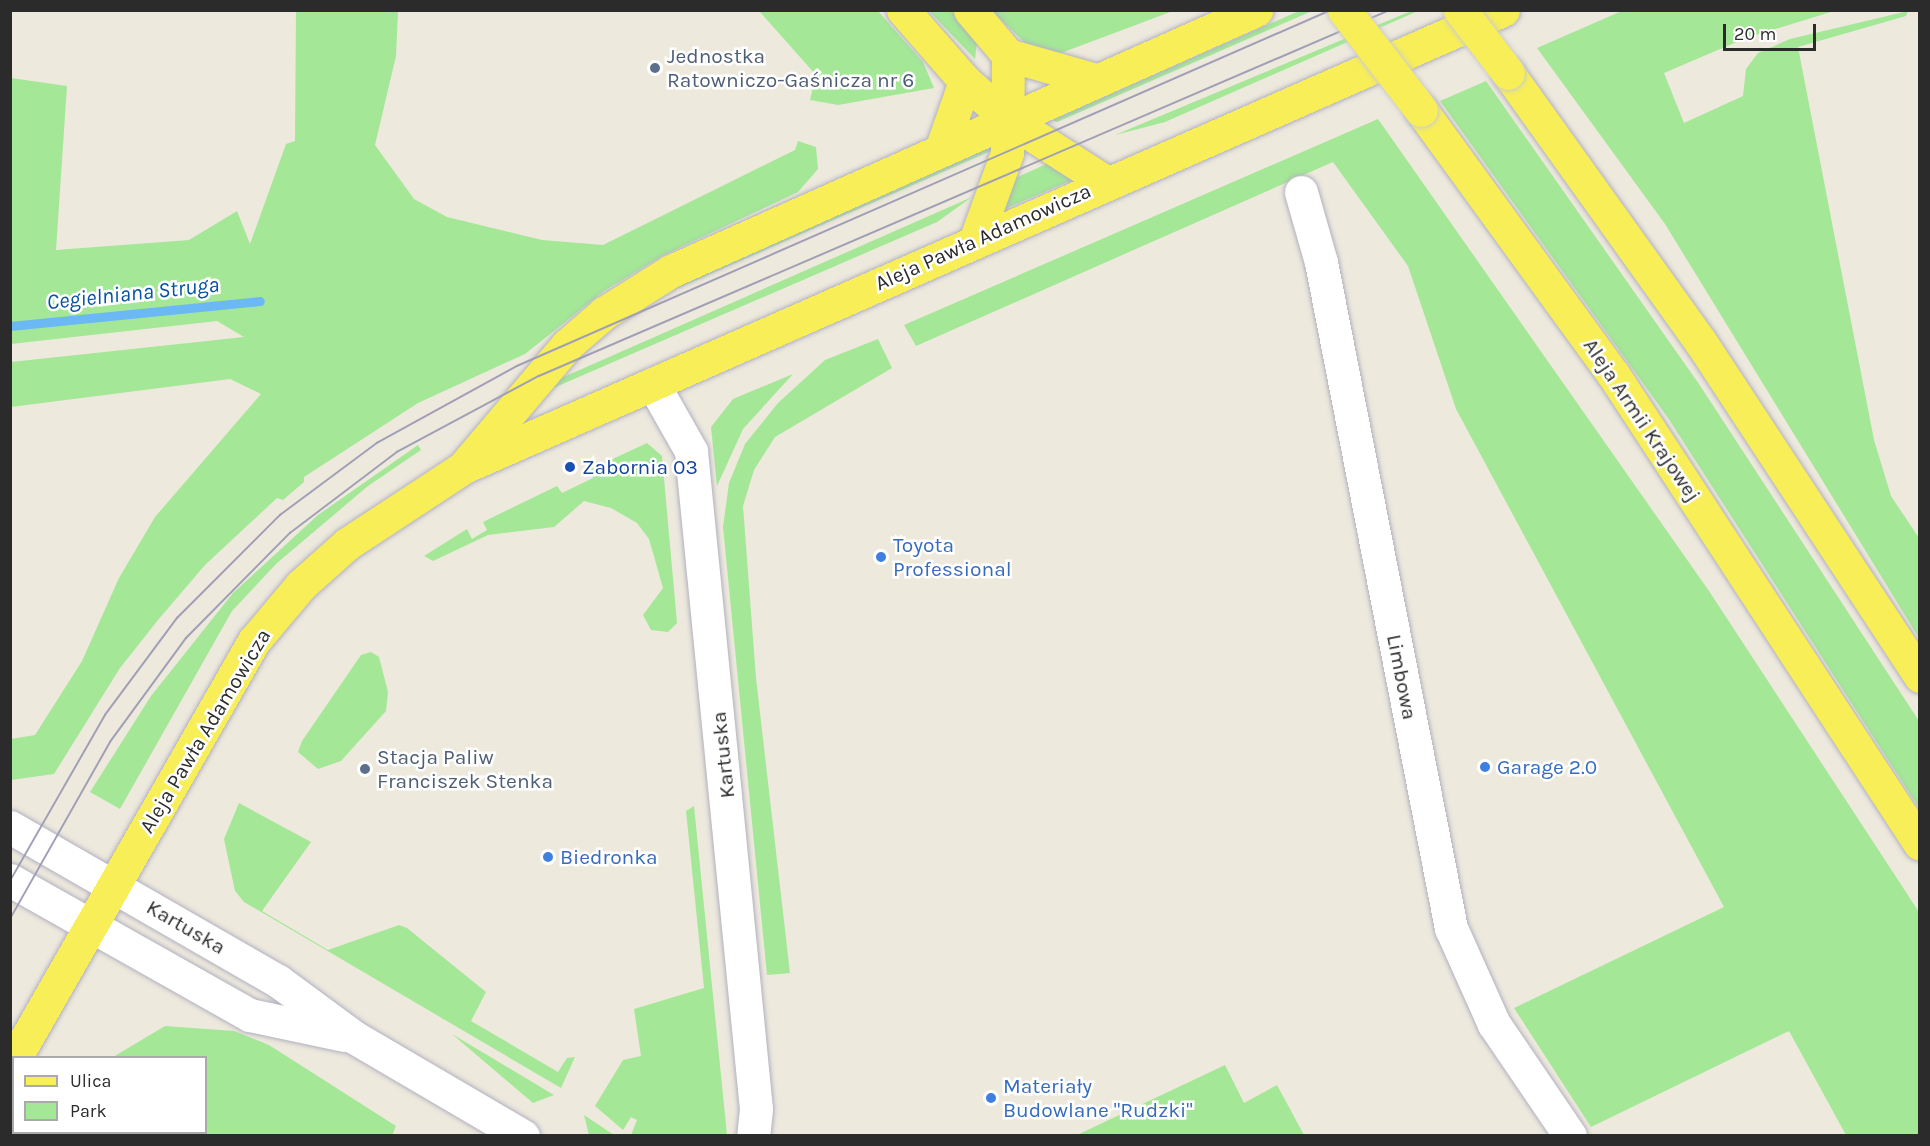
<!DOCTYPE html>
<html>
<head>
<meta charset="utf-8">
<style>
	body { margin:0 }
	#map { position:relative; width:1930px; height:1146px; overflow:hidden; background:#eee9dd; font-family:Karla,sans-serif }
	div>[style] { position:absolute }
	.green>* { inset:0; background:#a4e797 }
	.water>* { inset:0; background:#6bb8f5 }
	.stream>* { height:9px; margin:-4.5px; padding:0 4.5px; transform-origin:4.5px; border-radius:4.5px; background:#6bb8f5 }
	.roads { filter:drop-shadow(0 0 2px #b1b1c0) drop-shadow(0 0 2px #b1b1c0) }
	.minor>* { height:33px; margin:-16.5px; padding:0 16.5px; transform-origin:16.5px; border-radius:16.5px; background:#fff }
	.major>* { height:33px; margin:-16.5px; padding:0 16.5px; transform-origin:16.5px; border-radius:16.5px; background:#f7ee58 }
	.tram>* { height:1.5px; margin:-0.75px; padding:0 0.75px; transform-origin:0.75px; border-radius:0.75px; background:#a09fb6 }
	.bridges { filter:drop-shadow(0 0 2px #ccc) drop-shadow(0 0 2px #ccc) }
	.major-bridge>* { height:33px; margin:-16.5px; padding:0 16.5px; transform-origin:16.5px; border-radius:16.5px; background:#f7ee58 }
	.dots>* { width:16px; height:16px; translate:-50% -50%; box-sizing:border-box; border:3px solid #fff; border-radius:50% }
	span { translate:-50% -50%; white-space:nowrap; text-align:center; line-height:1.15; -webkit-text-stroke:5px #fff; paint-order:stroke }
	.service-label { font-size:21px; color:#4e5e75 }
	.left { translate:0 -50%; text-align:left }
	.street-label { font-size:21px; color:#2b2b2b }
	.transit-label { font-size:21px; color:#164399 }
	.shop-label { font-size:21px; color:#366cbe }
	.water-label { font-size:22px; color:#0752a4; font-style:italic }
	.frame { position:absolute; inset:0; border:12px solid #2b2b2b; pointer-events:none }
	.legend { position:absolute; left:12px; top:1056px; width:195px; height:78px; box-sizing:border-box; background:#fff; border:2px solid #aaa; margin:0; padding:8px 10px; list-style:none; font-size:18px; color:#2b2b2b }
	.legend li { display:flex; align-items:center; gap:12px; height:30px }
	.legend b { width:30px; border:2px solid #aaa }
	.scale { position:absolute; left:1723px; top:24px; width:93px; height:27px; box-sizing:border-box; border:3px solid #2b2b2b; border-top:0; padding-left:8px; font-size:18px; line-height:21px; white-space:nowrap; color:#2b2b2b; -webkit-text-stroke:4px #fff; paint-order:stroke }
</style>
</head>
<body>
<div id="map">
	<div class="green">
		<div style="clip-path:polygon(1624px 10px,1834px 11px,1746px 38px,1664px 73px,1684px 123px,1743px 96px,1746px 69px,1758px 53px,1790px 39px,1908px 11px,1906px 16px,1798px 47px,1874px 440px,1891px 496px,1919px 538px,1919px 638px,1665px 224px,1537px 48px)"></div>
		<div style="clip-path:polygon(296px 11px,398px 11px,396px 56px,375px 145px,414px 199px,447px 217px,542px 240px,603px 245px,795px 150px,798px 141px,816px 147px,818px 169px,798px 192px,662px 256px,604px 291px,525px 354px,418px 403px,304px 477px,304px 482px,283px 500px,277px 498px,205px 565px,158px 620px,120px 668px,54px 774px,11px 780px,11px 739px,35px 735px,82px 661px,119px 578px,155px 517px,261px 394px,230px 379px,11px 407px,11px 362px,244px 337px,217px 321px,11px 344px,11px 78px,67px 86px,56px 250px,189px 240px,237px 211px,250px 244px,286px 144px,295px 141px)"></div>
		<div style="clip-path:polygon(759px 11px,878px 11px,923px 62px,934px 88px,838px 105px,810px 100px,816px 75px)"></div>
		<div style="clip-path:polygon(929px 11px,953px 11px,977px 41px,975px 59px)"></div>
		<div style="clip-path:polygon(992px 11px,1173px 11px,1061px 53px,1025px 43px)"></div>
		<div style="clip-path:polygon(1299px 11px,1312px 11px,1057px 122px,1052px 120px)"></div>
		<div style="clip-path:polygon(1411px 11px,1418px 11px,1165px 122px,1115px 135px)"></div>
		<div style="clip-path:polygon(1486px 81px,1699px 384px,1919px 721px,1919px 808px,1668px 418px,1440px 101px)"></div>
		<div style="clip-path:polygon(1378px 119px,1709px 591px,1919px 912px,1919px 1135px,1846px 1135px,1789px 1031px,1591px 1127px,1514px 1008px,1724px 907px,1456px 409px,1408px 266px,1333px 162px,916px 346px,904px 325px)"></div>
		<div style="clip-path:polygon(999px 142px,1002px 146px,667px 293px,707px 271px)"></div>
		<div style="clip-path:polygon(1051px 162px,1079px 177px,998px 212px,1013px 179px)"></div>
		<div style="clip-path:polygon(972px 197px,937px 222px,551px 389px,550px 383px)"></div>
		<div style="clip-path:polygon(878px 339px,892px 368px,775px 437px,754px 470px,743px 506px,756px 678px,790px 973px,767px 975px,723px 527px,729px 483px,745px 444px,778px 403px,825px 360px)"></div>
		<div style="clip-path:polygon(793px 374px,743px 429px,717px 486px,711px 427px,733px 399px)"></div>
		<div style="clip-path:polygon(647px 443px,662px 456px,677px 623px,668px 632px,651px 630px,643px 615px,663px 588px,649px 539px,637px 523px,611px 508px,584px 501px,554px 527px,488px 535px,433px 561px,424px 556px,467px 529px,472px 539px,487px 530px,483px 522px,557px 486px,562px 493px,593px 478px,589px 470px)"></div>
		<div style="clip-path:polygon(418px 445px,421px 450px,368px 486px,277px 563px,232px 611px,120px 809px,90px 792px,151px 696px,233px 593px,318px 515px)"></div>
		<div style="clip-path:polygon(371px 652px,379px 657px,388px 692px,386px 711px,341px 761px,318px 769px,298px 752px,302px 741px,361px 655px)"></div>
		<div style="clip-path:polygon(239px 803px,311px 842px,262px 911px,328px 950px,399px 925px,407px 928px,486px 992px,471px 1021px,558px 1072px,567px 1058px,575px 1057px,561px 1088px,244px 902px,235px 891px,224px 839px)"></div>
		<div style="clip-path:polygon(694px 806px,727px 1135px,631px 1135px,637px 1120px,631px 1117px,623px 1130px,595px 1106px,623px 1060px,641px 1056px,634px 1009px,704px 988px,686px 811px)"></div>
		<div style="clip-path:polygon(165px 1026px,234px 1031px,269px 1045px,396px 1126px,392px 1136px,66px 1136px,206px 1132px,206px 1058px,113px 1057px)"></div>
		<div style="clip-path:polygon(452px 1034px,554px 1095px,533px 1103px)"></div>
		<div style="clip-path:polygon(1225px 1065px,1244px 1103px,1277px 1085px,1304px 1135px,1077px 1135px)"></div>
		<div style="clip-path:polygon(584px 1115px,614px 1135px,589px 1135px)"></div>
	</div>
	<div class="water">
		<div style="clip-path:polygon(81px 1133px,81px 1132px,135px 1133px,79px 1135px)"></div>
	</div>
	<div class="stream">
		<div style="left:10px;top:326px;width:251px;rotate:-5.7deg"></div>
	</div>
	<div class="roads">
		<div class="minor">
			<div style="left:1301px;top:192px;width:73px;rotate:74.1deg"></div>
			<div style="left:1321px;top:262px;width:679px;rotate:78.96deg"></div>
			<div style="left:1451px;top:928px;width:105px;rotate:65.9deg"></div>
			<div style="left:1494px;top:1024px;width:135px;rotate:55.8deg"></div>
			<div style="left:653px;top:384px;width:77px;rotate:60.4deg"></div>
			<div style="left:691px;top:451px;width:661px;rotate:84.36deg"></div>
			<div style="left:756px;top:1109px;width:27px;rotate:96deg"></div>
			<div style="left:10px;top:827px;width:309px;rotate:29.9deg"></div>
			<div style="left:278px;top:981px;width:94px;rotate:36.4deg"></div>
			<div style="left:354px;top:1037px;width:196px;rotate:30.4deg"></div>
			<div style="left:10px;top:880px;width:275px;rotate:29.4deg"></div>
			<div style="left:250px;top:1015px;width:96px;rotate:12deg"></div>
		</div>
		<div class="major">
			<div style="left:903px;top:10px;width:94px;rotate:48.9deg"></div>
			<div style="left:965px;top:81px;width:59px;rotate:41.6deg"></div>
			<div style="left:1009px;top:120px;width:117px;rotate:32.7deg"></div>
			<div style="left:970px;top:10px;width:59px;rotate:49.8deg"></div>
			<div style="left:1008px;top:55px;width:91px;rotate:15.9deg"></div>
			<div style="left:1508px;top:73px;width:330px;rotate:54.4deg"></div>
			<div style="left:1700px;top:341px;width:401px;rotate:56.7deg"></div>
			<div style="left:1421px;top:110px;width:326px;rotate:54deg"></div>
			<div style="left:1613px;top:374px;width:561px;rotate:56.85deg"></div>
			<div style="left:941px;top:150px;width:73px;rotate:-70.8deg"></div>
			<div style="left:975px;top:241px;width:94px;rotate:-70deg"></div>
			<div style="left:1007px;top:153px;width:98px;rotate:-89.4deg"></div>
			<div style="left:467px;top:463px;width:155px;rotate:-49.7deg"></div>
			<div style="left:567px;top:345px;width:49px;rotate:-40.9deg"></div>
			<div style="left:604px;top:313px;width:79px;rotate:-32.1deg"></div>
			<div style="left:671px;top:271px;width:641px;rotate:-24.04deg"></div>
			<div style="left:15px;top:1058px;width:481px;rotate:-60.2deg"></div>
			<div style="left:254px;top:641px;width:73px;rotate:-50deg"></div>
			<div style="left:301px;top:585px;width:62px;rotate:-41.7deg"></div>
			<div style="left:347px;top:544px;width:140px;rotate:-33.3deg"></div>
			<div style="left:464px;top:467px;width:1135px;rotate:-23.74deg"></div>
		</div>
	</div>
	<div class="tram">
		<div style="left:10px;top:881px;width:191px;rotate:-60.2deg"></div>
		<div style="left:105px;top:715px;width:121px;rotate:-53.4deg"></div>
		<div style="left:177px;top:618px;width:146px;rotate:-45deg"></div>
		<div style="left:280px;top:515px;width:121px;rotate:-36.6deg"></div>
		<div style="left:377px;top:443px;width:160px;rotate:-28.8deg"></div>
		<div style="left:517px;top:366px;width:888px;rotate:-23.62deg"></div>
		<div style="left:10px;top:919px;width:203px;rotate:-60.5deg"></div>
		<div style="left:110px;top:742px;width:129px;rotate:-53.8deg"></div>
		<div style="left:186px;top:638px;width:148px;rotate:-45.3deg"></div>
		<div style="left:290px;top:533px;width:134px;rotate:-37.1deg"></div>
		<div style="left:397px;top:452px;width:161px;rotate:-28.2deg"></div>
		<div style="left:539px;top:376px;width:926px;rotate:-23.27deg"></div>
	</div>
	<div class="bridges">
		<div class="major-bridge">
			<div style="left:1344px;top:10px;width:126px;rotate:52.4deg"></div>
			<div style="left:1460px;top:10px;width:79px;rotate:52.7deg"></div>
		</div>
	</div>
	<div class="dots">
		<div style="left:655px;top:68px;background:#5c6f8a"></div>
		<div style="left:570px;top:467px;background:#1a4fb4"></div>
		<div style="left:881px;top:557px;background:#3f7fe0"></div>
		<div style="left:1485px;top:767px;background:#3f7fe0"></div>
		<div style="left:365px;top:769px;background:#5c6f8a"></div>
		<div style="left:548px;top:857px;background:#3f7fe0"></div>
		<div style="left:991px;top:1098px;background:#3f7fe0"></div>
	</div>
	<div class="service-label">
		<span class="left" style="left:667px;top:68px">Jednostka<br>Ratowniczo-Gaśnicza nr 6</span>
		<span class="left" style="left:377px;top:769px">Stacja Paliw<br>Franciszek Stenka</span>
	</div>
	<div class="street-label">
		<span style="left:983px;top:237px;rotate:-24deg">Aleja Pawła Adamowicza</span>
		<span style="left:1642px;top:420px;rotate:56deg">Aleja Armii Krajowej</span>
		<span style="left:1402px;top:677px;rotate:79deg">Limbowa</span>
		<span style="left:205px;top:731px;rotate:-59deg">Aleja Pawła Adamowicza</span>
		<span style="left:723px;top:755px;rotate:-96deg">Kartuska</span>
		<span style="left:186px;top:927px;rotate:30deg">Kartuska</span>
	</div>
	<div class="transit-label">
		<span class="left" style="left:582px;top:467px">Zabornia 03</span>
	</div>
	<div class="shop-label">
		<span class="left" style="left:893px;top:557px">Toyota<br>Professional</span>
		<span class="left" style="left:1497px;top:767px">Garage 2.0</span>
		<span class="left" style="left:560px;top:857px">Biedronka</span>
		<span class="left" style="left:1003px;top:1098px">Materiały<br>Budowlane "Rudzki"</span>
	</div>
	<div class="water-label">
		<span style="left:133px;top:294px;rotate:-6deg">Cegielniana Struga</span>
	</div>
	<div class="frame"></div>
	<ul class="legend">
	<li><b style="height:8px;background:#f7ee58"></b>Ulica</li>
	<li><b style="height:16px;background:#a4e797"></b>Park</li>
	</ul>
	<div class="scale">20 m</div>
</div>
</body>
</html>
